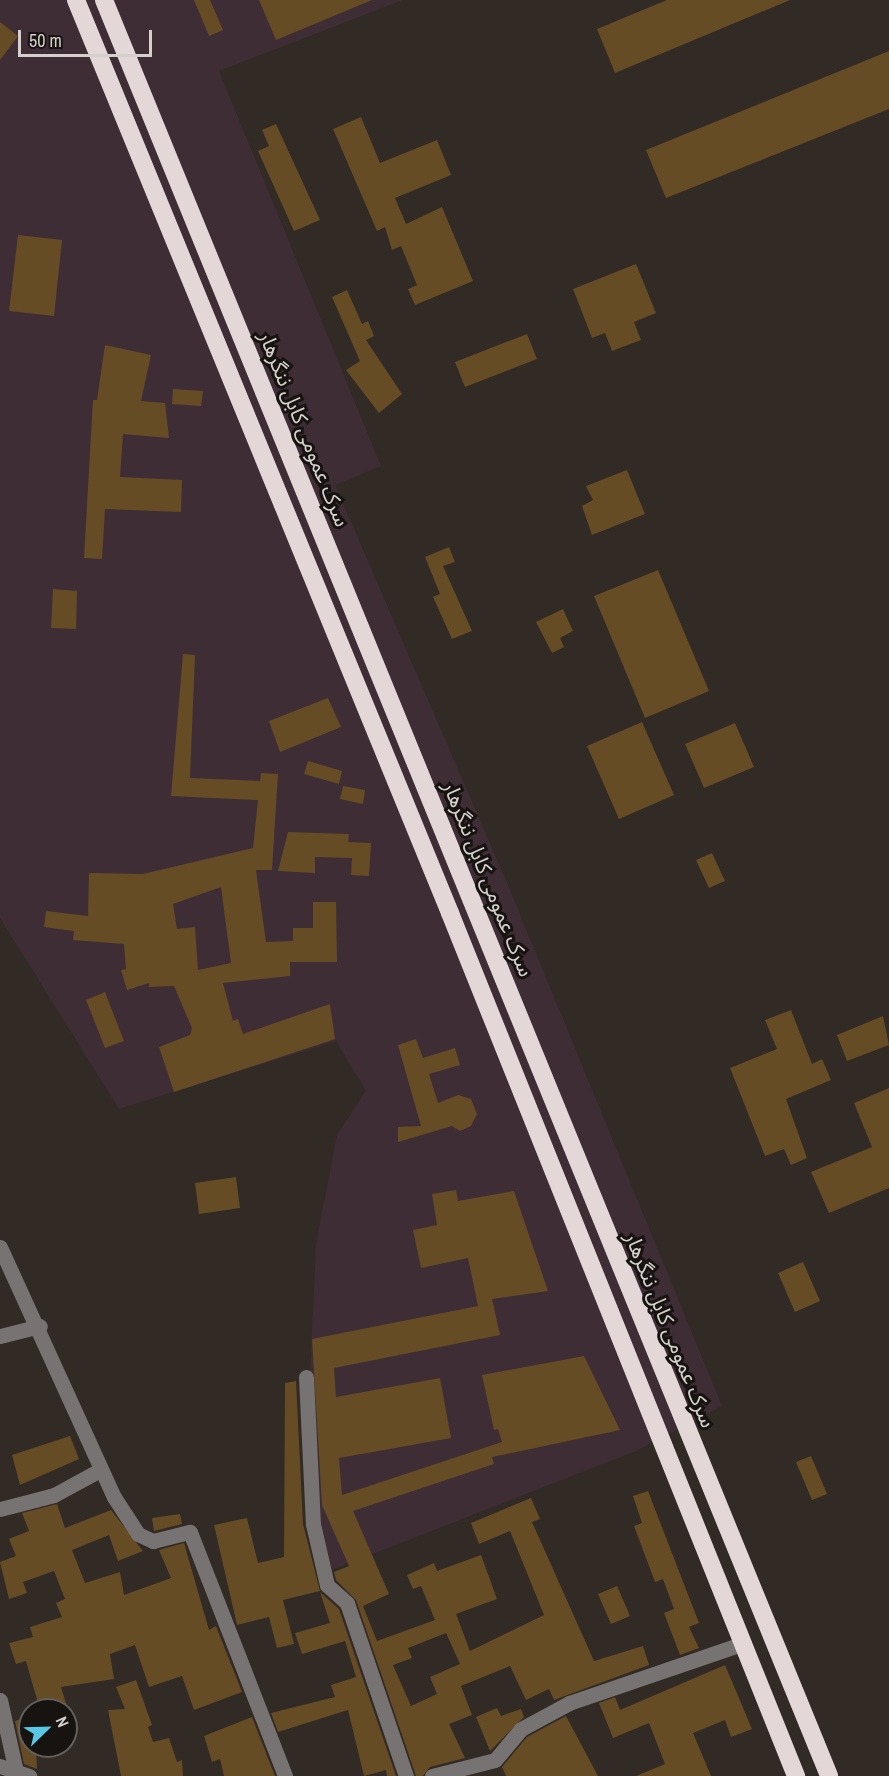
<!DOCTYPE html>
<html>
<head>
<meta charset="utf-8">
<style>
	body { margin:0 }
	#map { position:relative; width:889px; height:1776px; overflow:hidden; background:#312a25; font-family:"Archivo Narrow","Noto Sans Arabic",sans-serif }
	div>[style] { position:absolute }
	.industrial>* { inset:0; background:#3f2d35 }
	.building>* { inset:0; background:#654c25 }
	.minor>* { height:15px; margin:-7.5px; padding:0 7.5px; transform-origin:7.5px; border-radius:7.5px; background:#787373 }
	.highway>* { height:18px; margin:-9px; padding:0 9px; transform-origin:9px; border-radius:9px; background:#e3d7d8 }
	span { translate:-50% -50%; white-space:nowrap; text-align:center; line-height:1.15; -webkit-text-stroke:6px #161311; paint-order:stroke }
	.street-label { font-size:21px; color:#d5d0cd }
	.north { position:absolute; left:18px; top:1698px; width:60px; height:60px; box-sizing:border-box; background:#161311; border:2px solid #625f5c; border-radius:50%; rotate:67deg; font-size:16px; font-weight:700; line-height:24px; text-align:center; color:#d5d0cd }
	.north::after { content:''; display:block; margin:auto; width:21px; height:27px; background:#58c8e4; clip-path:polygon(50% 0,100% 100%,50% 72%,0 100%) }
	.scale { position:absolute; left:18px; top:30px; width:134px; height:27px; box-sizing:border-box; border:3px solid #d5d0cd; border-top:0; padding-left:8px; font-size:18px; line-height:21px; white-space:nowrap; color:#d5d0cd; -webkit-text-stroke:4px #161311; paint-order:stroke }
</style>
</head>
<body>
<div id="map">
	<div class="industrial">
		<div style="clip-path:polygon(0 0,403px 0,219px 71px,381px 466px,335px 485px,508px 885px,722px 1406px,636px 1451px,329px 1571px,315px 1502px,310px 1372px,316px 1244px,337px 1135px,366px 1091px,336px 1041px,119px 1109px,0 918px)"></div>
	</div>
	<div class="building">
		<div style="clip-path:polygon(194px 0,210px 0,223px 30px,209px 36px)"></div>
		<div style="clip-path:polygon(259px 0,372px 0,276px 40px)"></div>
		<div style="clip-path:polygon(667px 0,790px 0,615px 73px,597px 29px)"></div>
		<div style="clip-path:polygon(0 22px,18px 36px,0 60px)"></div>
		<div style="clip-path:polygon(889px 51px,889px 109px,666px 198px,646px 150px)"></div>
		<div style="clip-path:polygon(361px 117px,380px 163px,437px 140px,451px 175px,395px 198px,406px 224px,442px 207px,473px 281px,415px 305px,408px 289px,417px 285px,401px 246px,392px 250px,385px 227px,377px 231px,333px 129px)"></div>
		<div style="clip-path:polygon(276px 124px,320px 220px,294px 231px,258px 151px,269px 146px,262px 130px)"></div>
		<div style="clip-path:polygon(18px 235px,62px 240px,54px 316px,9px 311px)"></div>
		<div style="clip-path:polygon(636px 264px,656px 313px,634px 322px,641px 340px,612px 351px,605px 333px,592px 338px,573px 289px)"></div>
		<div style="clip-path:polygon(347px 290px,362px 324px,368px 321px,374px 336px,366px 340px,402px 394px,379px 413px,346px 370px,360px 361px,332px 297px)"></div>
		<div style="clip-path:polygon(527px 334px,537px 359px,465px 387px,455px 362px)"></div>
		<div style="clip-path:polygon(105px 345px,151px 355px,141px 401px,165px 403px,169px 438px,123px 434px,120px 477px,182px 480px,181px 512px,105px 509px,102px 559px,84px 558px,93px 400px,97px 400px)"></div>
		<div style="clip-path:polygon(173px 389px,203px 391px,201px 406px,172px 404px)"></div>
		<div style="clip-path:polygon(627px 470px,645px 514px,592px 535px,582px 506px,593px 500px,586px 486px)"></div>
		<div style="clip-path:polygon(449px 547px,455px 562px,443px 566px,472px 631px,452px 639px,433px 597px,440px 594px,425px 557px)"></div>
		<div style="clip-path:polygon(658px 570px,709px 691px,645px 718px,594px 596px)"></div>
		<div style="clip-path:polygon(53px 589px,77px 591px,76px 629px,51px 628px)"></div>
		<div style="clip-path:polygon(563px 609px,573px 631px,560px 638px,564px 647px,552px 653px,536px 622px)"></div>
		<div style="clip-path:polygon(evenodd,183px 654px,195px 655px,190px 778px,260px 781px,261px 773px,278px 774px,272px 870px,256px 870px,266px 942px,293px 941px,293px 928px,313px 928px,313px 902px,336px 902px,337px 962px,290px 962px,290px 976px,223px 983px,233px 1021px,238px 1019px,243px 1034px,330px 1004px,335px 1039px,174px 1092px,159px 1047px,190px 1035px,192px 1028px,174px 986px,149px 987px,149px 983px,127px 990px,121px 970px,126px 969px,124px 944px,73px 940px,74px 931px,44px 927px,46px 911px,88px 916px,89px 873px,143px 874px,253px 848px,258px 800px,171px 796px,183px 654px,221px 887px,231px 963px,198px 970px,195px 927px,177px 929px,173px 904px,221px 887px)"></div>
		<div style="clip-path:polygon(328px 698px,341px 727px,280px 752px,269px 721px)"></div>
		<div style="clip-path:polygon(642px 722px,674px 795px,619px 819px,587px 746px)"></div>
		<div style="clip-path:polygon(735px 723px,754px 767px,704px 788px,685px 744px)"></div>
		<div style="clip-path:polygon(308px 761px,342px 771px,339px 784px,304px 774px)"></div>
		<div style="clip-path:polygon(343px 786px,365px 790px,363px 804px,340px 799px)"></div>
		<div style="clip-path:polygon(288px 832px,349px 834px,348px 842px,371px 843px,369px 876px,351px 875px,352px 858px,315px 857px,315px 873px,278px 871px)"></div>
		<div style="clip-path:polygon(712px 853px,725px 881px,709px 888px,696px 860px)"></div>
		<div style="clip-path:polygon(105px 992px,124px 1041px,105px 1048px,86px 1000px)"></div>
		<div style="clip-path:polygon(791px 1010px,812px 1064px,822px 1059px,831px 1080px,786px 1099px,807px 1158px,791px 1165px,784px 1149px,765px 1156px,730px 1068px,777px 1049px,765px 1020px)"></div>
		<div style="clip-path:polygon(883px 1016px,889px 1045px,847px 1061px,837px 1035px)"></div>
		<div style="clip-path:polygon(416px 1039px,423px 1058px,455px 1048px,460px 1065px,429px 1074px,438px 1103px,458px 1095px,471px 1099px,477px 1114px,471px 1126px,460px 1131px,452px 1126px,398px 1142px,398px 1127px,421px 1126px,398px 1045px)"></div>
		<div style="clip-path:polygon(889px 1088px,889px 1188px,829px 1213px,811px 1172px,872px 1147px,854px 1103px)"></div>
		<div style="clip-path:polygon(236px 1177px,240px 1208px,199px 1214px,195px 1183px)"></div>
		<div style="clip-path:polygon(evenodd,456px 1190px,458px 1201px,514px 1191px,548px 1291px,492px 1299px,500px 1335px,334px 1368px,336px 1397px,440px 1378px,451px 1438px,339px 1458px,342px 1495px,502px 1442px,498px 1429px,494px 1430px,482px 1375px,584px 1356px,620px 1430px,492px 1457px,494px 1464px,353px 1511px,389px 1594px,363px 1606px,377px 1641px,435px 1620px,421px 1586px,413px 1589px,407px 1575px,434px 1563px,437px 1571px,481px 1555px,497px 1599px,456px 1614px,470px 1651px,544px 1615px,510px 1531px,479px 1544px,471px 1523px,531px 1498px,540px 1519px,532px 1522px,594px 1661px,643px 1646px,649px 1665px,554px 1700px,549px 1689px,526px 1700px,510px 1666px,461px 1686px,472px 1715px,449px 1724px,465px 1758px,430px 1767px,423px 1776px,416px 1776px,356px 1600px,336px 1580px,334px 1572px,349px 1566px,322px 1505px,312px 1339px,478px 1306px,468px 1258px,421px 1268px,413px 1230px,437px 1225px,432px 1194px,456px 1190px,446px 1633px,460px 1664px,430px 1677px,437px 1694px,411px 1706px,393px 1665px,412px 1658px,408px 1648px,446px 1633px)"></div>
		<div style="clip-path:polygon(803px 1262px,820px 1301px,795px 1312px,778px 1273px)"></div>
		<div style="clip-path:polygon(296px 1381px,303px 1524px,320px 1591px,283px 1600px,294px 1644px,277px 1648px,269px 1617px,237px 1625px,214px 1525px,247px 1518px,258px 1563px,284px 1557px,285px 1383px)"></div>
		<div style="clip-path:polygon(70px 1436px,79px 1459px,20px 1485px,12px 1455px)"></div>
		<div style="clip-path:polygon(811px 1456px,827px 1494px,812px 1500px,796px 1462px)"></div>
		<div style="clip-path:polygon(648px 1491px,699px 1623px,689px 1627px,699px 1648px,680px 1655px,664px 1613px,674px 1609px,663px 1579px,655px 1582px,634px 1526px,642px 1523px,633px 1496px)"></div>
		<div style="clip-path:polygon(57px 1504px,65px 1528px,111px 1510px,143px 1551px,118px 1561px,109px 1535px,72px 1550px,85px 1583px,120px 1572px,124px 1595px,171px 1578px,159px 1550px,184px 1543px,209px 1630px,216px 1626px,242px 1692px,194px 1710px,182px 1676px,149px 1687px,135px 1645px,110px 1654px,114px 1679px,61px 1687px,68px 1710px,40px 1710px,26px 1661px,16px 1664px,9px 1643px,33px 1637px,30px 1627px,62px 1617px,56px 1603px,65px 1599px,54px 1571px,23px 1582px,27px 1593px,9px 1599px,0 1562px,16px 1556px,9px 1539px,29px 1531px,22px 1513px)"></div>
		<div style="clip-path:polygon(180px 1514px,182px 1524px,154px 1531px,152px 1518px)"></div>
		<div style="clip-path:polygon(617px 1586px,630px 1616px,611px 1624px,598px 1594px)"></div>
		<div style="clip-path:polygon(320px 1592px,339px 1609px,396px 1776px,387px 1776px,386px 1770px,364px 1776px,348px 1710px,278px 1732px,271px 1713px,335px 1697px,331px 1685px,356px 1677px,345px 1641px,302px 1654px,295px 1633px,330px 1623px)"></div>
		<div style="clip-path:polygon(725px 1665px,752px 1729px,731px 1737px,725px 1720px,693px 1733px,711px 1776px,636px 1776px,665px 1764px,649px 1723px,613px 1738px,599px 1703px,615px 1697px,620px 1710px)"></div>
		<div style="clip-path:polygon(136px 1680px,152px 1725px,148px 1727px,153px 1742px,169px 1738px,177px 1762px,182px 1760px,183px 1776px,121px 1776px,108px 1710px,125px 1709px,116px 1687px)"></div>
		<div style="clip-path:polygon(497px 1708px,501px 1716px,521px 1709px,524px 1717px,490px 1751px,476px 1717px)"></div>
		<div style="clip-path:polygon(30px 1716px,30px 1746px,36px 1746px,37px 1769px,24px 1764px,15px 1721px)"></div>
		<div style="clip-path:polygon(566px 1716px,598px 1776px,506px 1776px,502px 1767px,527px 1737px)"></div>
		<div style="clip-path:polygon(252px 1717px,275px 1776px,224px 1776px,220px 1759px,212px 1762px,204px 1736px)"></div>
	</div>
	<div class="minor">
		<div style="left:0;top:1247px;width:275px;rotate:65.5deg"></div>
		<div style="left:114px;top:1497px;width:44px;rotate:57deg"></div>
		<div style="left:138px;top:1534px;width:17px;rotate:25deg"></div>
		<div style="left:153px;top:1541px;width:38px;rotate:-14deg"></div>
		<div style="left:190px;top:1532px;width:262px;rotate:68.7deg"></div>
		<div style="left:0;top:1336px;width:41px;rotate:-14deg"></div>
		<div style="left:306px;top:1377px;width:147px;rotate:87.3deg"></div>
		<div style="left:313px;top:1524px;width:63px;rotate:77.1deg"></div>
		<div style="left:327px;top:1585px;width:27px;rotate:42deg"></div>
		<div style="left:347px;top:1603px;width:183px;rotate:71.2deg"></div>
		<div style="left:0;top:1509px;width:56px;rotate:-14.5deg"></div>
		<div style="left:54px;top:1495px;width:52px;rotate:-28.5deg"></div>
		<div style="left:0;top:1700px;width:78px;rotate:77.4deg"></div>
		<div style="left:0;top:1766px;width:31px;rotate:19deg"></div>
		<div style="left:432px;top:1776px;width:65px;rotate:-14.3deg"></div>
		<div style="left:495px;top:1760px;width:40px;rotate:-50deg"></div>
		<div style="left:521px;top:1729px;width:55px;rotate:-28.4deg"></div>
		<div style="left:569px;top:1703px;width:185px;rotate:-18.9deg"></div>
	</div>
	<div class="highway">
		<div style="left:76px;top:0;width:987px;rotate:67.72deg"></div>
		<div style="left:450px;top:913px;width:930px;rotate:68.15deg"></div>
		<div style="left:104px;top:0;width:1918px;rotate:67.79deg"></div>
	</div>
	<div class="street-label">
		<span style="left:304px;top:429px;rotate:68deg">سرک عمومی کابل ننگرهار</span>
		<span style="left:488px;top:879px;rotate:68deg">سرک عمومی کابل ننگرهار</span>
		<span style="left:670px;top:1330px;rotate:68deg">سرک عمومی کابل ننگرهار</span>
	</div>
	<div class="north">N</div>
	<div class="scale">50 m</div>
</div>
</body>
</html>
